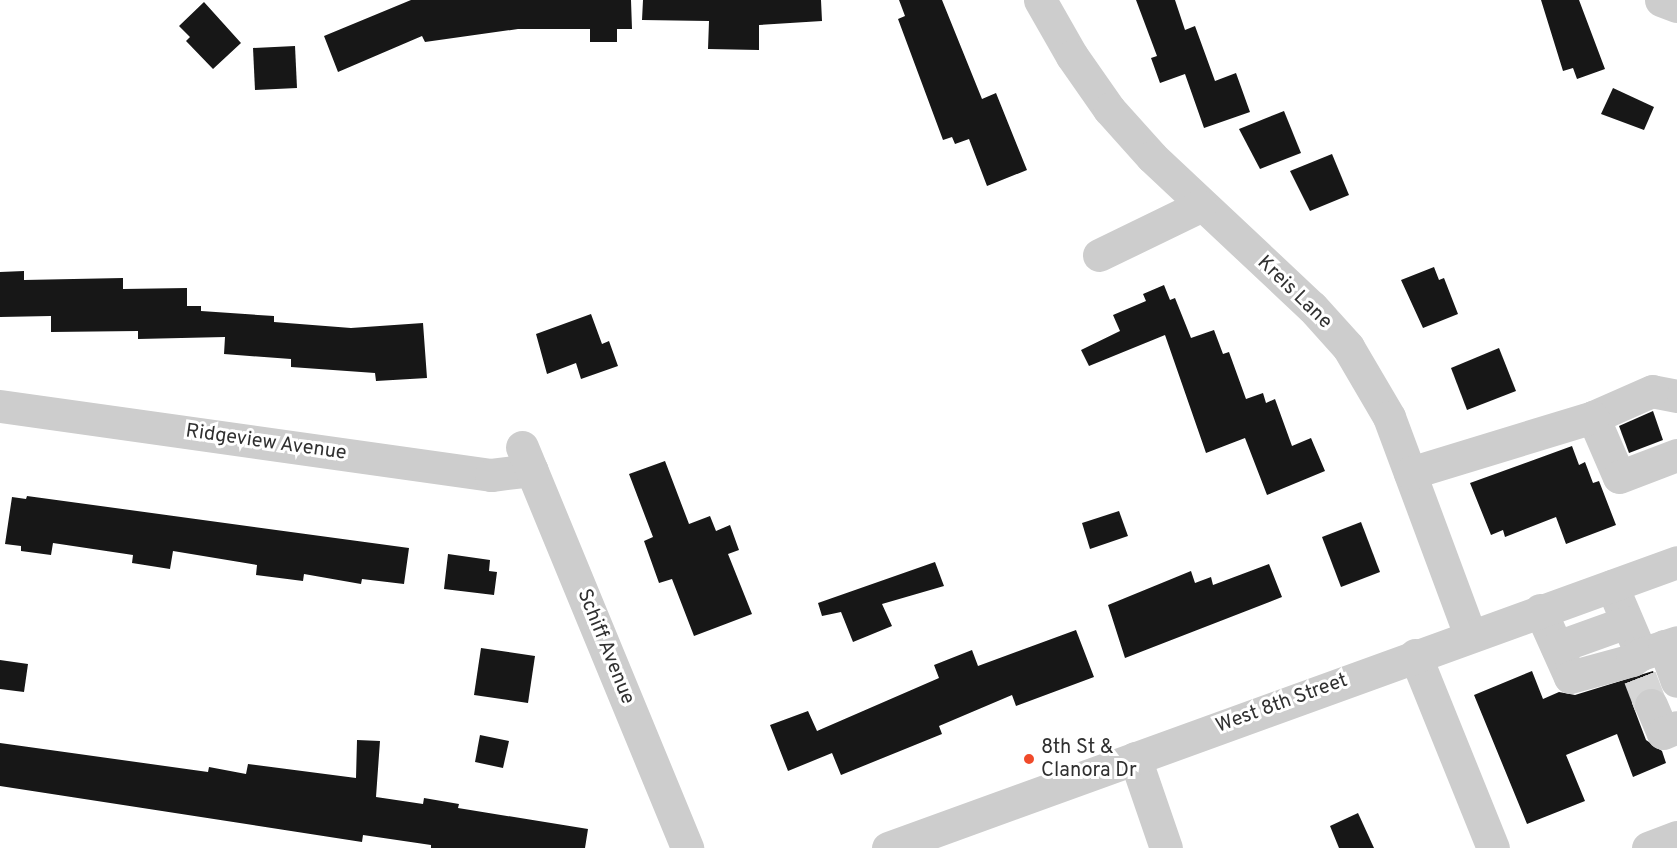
<!DOCTYPE html>
<html>
<head>
<meta charset="utf-8">
<style>
	body { margin:0 }
	#map { position:relative; width:1677px; height:848px; overflow:hidden; background:#fff; font-family:Overpass,sans-serif }
	div>[style] { position:absolute }
	.building>* { inset:0; background:#171717 }
	.minor-tunnel>* { height:33px; margin-top:-16.5px; transform-origin:0; background:repeating-linear-gradient(90deg,#d6d6d6 0 33px,transparent 0 49px) }
	.minor>* { height:33px; margin:-16.5px; padding:0 16.5px; transform-origin:16.5px; border-radius:16.5px; background:#cdcdcd }
	.dots>* { width:16px; height:16px; translate:-50% -50%; box-sizing:border-box; border:3px solid #fff; border-radius:50% }
	span { translate:-50% -50%; white-space:nowrap; text-align:center; line-height:1.15; -webkit-text-stroke:6px #fff; paint-order:stroke }
	.street-label { font-size:20px; color:#303030 }
	.poi-label { font-size:20px; color:#303030 }
	.left { translate:0 -50%; text-align:left }
</style>
</head>
<body>
<div id="map">
	<div class="building">
		<div style="clip-path:polygon(411px 0,631px 0,632px 29px,617px 29px,617px 42px,590px 42px,590px 29px,518px 29px,425px 42px,422px 36px,338px 72px,324px 36px)"></div>
		<div style="clip-path:polygon(643px 0,821px 0,822px 21px,759px 25px,759px 50px,708px 49px,709px 21px,642px 20px)"></div>
		<div style="clip-path:polygon(899px 0,942px 0,982px 99px,996px 93px,1027px 170px,987px 186px,969px 139px,955px 144px,952px 137px,943px 140px,898px 19px,905px 16px)"></div>
		<div style="clip-path:polygon(1136px 0,1175px 0,1185px 30px,1195px 26px,1215px 81px,1236px 73px,1250px 112px,1204px 128px,1185px 74px,1160px 83px,1151px 58px,1157px 56px)"></div>
		<div style="clip-path:polygon(1541px 0,1579px 0,1605px 69px,1577px 79px,1573px 68px,1563px 71px)"></div>
		<div style="clip-path:polygon(204px 2px,241px 43px,213px 69px,186px 41px,190px 37px,179px 26px)"></div>
		<div style="clip-path:polygon(295px 46px,297px 88px,255px 90px,253px 48px)"></div>
		<div style="clip-path:polygon(1613px 88px,1654px 107px,1644px 130px,1601px 114px)"></div>
		<div style="clip-path:polygon(1284px 111px,1301px 153px,1260px 169px,1239px 129px)"></div>
		<div style="clip-path:polygon(1332px 154px,1349px 195px,1310px 211px,1290px 171px)"></div>
		<div style="clip-path:polygon(1434px 267px,1439px 280px,1444px 278px,1458px 314px,1423px 328px,1401px 280px)"></div>
		<div style="clip-path:polygon(24px 271px,24px 280px,123px 278px,123px 289px,187px 288px,187px 306px,201px 306px,201px 311px,274px 316px,274px 322px,351px 328px,423px 323px,427px 378px,376px 381px,375px 373px,291px 367px,291px 359px,224px 354px,225px 337px,138px 339px,138px 331px,51px 332px,51px 316px,0 317px,0 272px)"></div>
		<div style="clip-path:polygon(1164px 285px,1170px 300px,1175px 298px,1191px 338px,1214px 330px,1223px 354px,1229px 352px,1246px 399px,1263px 393px,1266px 403px,1275px 399px,1292px 446px,1311px 438px,1325px 471px,1267px 495px,1245px 438px,1206px 453px,1165px 335px,1089px 366px,1081px 350px,1120px 331px,1113px 315px,1146px 301px,1143px 294px)"></div>
		<div style="clip-path:polygon(591px 314px,602px 344px,609px 341px,618px 366px,581px 379px,576px 363px,547px 374px,536px 334px)"></div>
		<div style="clip-path:polygon(1499px 348px,1516px 391px,1467px 410px,1451px 368px)"></div>
		<div style="clip-path:polygon(1653px 411px,1663px 440px,1629px 453px,1619px 426px)"></div>
		<div style="clip-path:polygon(1572px 446px,1579px 465px,1585px 462px,1593px 483px,1599px 481px,1616px 525px,1566px 544px,1556px 517px,1505px 537px,1503px 530px,1491px 535px,1470px 483px)"></div>
		<div style="clip-path:polygon(665px 461px,689px 524px,710px 516px,716px 531px,730px 525px,739px 550px,728px 554px,752px 614px,694px 636px,672px 579px,659px 583px,644px 541px,653px 537px,629px 474px)"></div>
		<div style="clip-path:polygon(27px 496px,409px 548px,404px 584px,362px 579px,361px 584px,304px 574px,303px 581px,256px 575px,257px 565px,173px 551px,170px 569px,132px 563px,133px 555px,53px 543px,51px 555px,21px 551px,21px 546px,5px 544px,12px 497px,26px 499px)"></div>
		<div style="clip-path:polygon(1119px 511px,1128px 536px,1090px 549px,1082px 523px)"></div>
		<div style="clip-path:polygon(1361px 522px,1380px 572px,1341px 587px,1322px 537px)"></div>
		<div style="clip-path:polygon(448px 554px,490px 560px,489px 571px,497px 572px,494px 595px,444px 589px)"></div>
		<div style="clip-path:polygon(935px 562px,944px 586px,882px 604px,892px 626px,853px 642px,841px 612px,822px 616px,818px 603px)"></div>
		<div style="clip-path:polygon(1269px 564px,1282px 597px,1125px 658px,1108px 605px,1191px 571px,1195px 583px,1211px 577px,1213px 585px)"></div>
		<div style="clip-path:polygon(1076px 630px,1094px 677px,1016px 706px,1012px 695px,939px 726px,942px 734px,841px 775px,832px 753px,788px 771px,770px 725px,808px 711px,817px 731px,939px 678px,934px 665px,972px 650px,978px 666px)"></div>
		<div style="clip-path:polygon(481px 648px,535px 656px,528px 703px,474px 695px)"></div>
		<div style="clip-path:polygon(0 660px,28px 664px,24px 692px,0 689px)"></div>
		<div style="clip-path:polygon(1532px 671px,1543px 699px,1559px 692px,1575px 695px,1653px 671px,1661px 689px,1643px 688px,1632px 703px,1646px 740px,1662px 751px,1666px 763px,1633px 777px,1617px 734px,1566px 755px,1585px 801px,1527px 824px,1474px 695px)"></div>
		<div style="clip-path:polygon(480px 735px,509px 741px,503px 768px,475px 762px)"></div>
		<div style="clip-path:polygon(357px 740px,380px 741px,376px 797px,423px 804px,424px 798px,459px 804px,458px 808px,588px 829px,585px 848px,431px 848px,431px 845px,363px 835px,362px 842px,0 786px,0 743px,208px 772px,209px 767px,246px 774px,248px 764px,356px 778px)"></div>
		<div style="clip-path:polygon(1358px 813px,1374px 848px,1339px 848px,1330px 826px)"></div>
	</div>
	<div class="minor-tunnel">
		<div style="left:1640px;top:677px;width:30px;rotate:69deg"></div>
	</div>
	<div class="minor">
		<div style="left:1040px;top:0;width:64px;rotate:60.3deg"></div>
		<div style="left:1072px;top:56px;width:65px;rotate:55.1deg"></div>
		<div style="left:1109px;top:109px;width:64px;rotate:48.1deg"></div>
		<div style="left:1152px;top:157px;width:219px;rotate:43.2deg"></div>
		<div style="left:1312px;top:307px;width:54px;rotate:48deg"></div>
		<div style="left:1348px;top:347px;width:81px;rotate:59.6deg"></div>
		<div style="left:1389px;top:417px;width:233px;rotate:69.6deg"></div>
		<div style="left:1661px;top:0;width:17px;rotate:21deg"></div>
		<div style="left:1099px;top:255px;width:112px;rotate:-25.9deg"></div>
		<div style="left:1677px;top:396px;width:25px;rotate:-169deg"></div>
		<div style="left:1652px;top:391px;width:64px;rotate:156.2deg"></div>
		<div style="left:1593px;top:417px;width:65px;rotate:66.6deg"></div>
		<div style="left:1619px;top:477px;width:62px;rotate:-20.8deg"></div>
		<div style="left:0;top:406px;width:496px;rotate:8deg"></div>
		<div style="left:491px;top:475px;width:41px;rotate:-7deg"></div>
		<div style="left:522px;top:447px;width:434px;rotate:67.6deg"></div>
		<div style="left:1410px;top:473px;width:191px;rotate:-17deg"></div>
		<div style="left:1612px;top:586px;width:74px;rotate:66.9deg"></div>
		<div style="left:1641px;top:654px;width:38px;rotate:-18deg"></div>
		<div style="left:1540px;top:610px;width:73px;rotate:65.9deg"></div>
		<div style="left:1570px;top:677px;width:64px;rotate:-15.3deg"></div>
		<div style="left:1632px;top:660px;width:11px;rotate:-34deg"></div>
		<div style="left:1664px;top:646px;width:37px;rotate:70deg"></div>
		<div style="left:1557px;top:647px;width:74px;rotate:-19.7deg"></div>
		<div style="left:1415px;top:655px;width:208px;rotate:68deg"></div>
		<div style="left:1651px;top:705px;width:30px;rotate:67deg"></div>
		<div style="left:1663px;top:733px;width:15px;rotate:-23deg"></div>
		<div style="left:1135px;top:758px;width:95px;rotate:71deg"></div>
		<div style="left:888px;top:848px;width:839px;rotate:-19.92deg"></div>
		<div style="left:1648px;top:848px;width:31px;rotate:-21deg"></div>
	</div>
	<div class="dots">
		<div style="left:1029px;top:759px;background:#f04a2a"></div>
	</div>
	<div class="street-label">
		<span style="left:1294px;top:293px;rotate:44deg">Kreis Lane</span>
		<span style="left:266px;top:443px;rotate:8deg">Ridgeview Avenue</span>
		<span style="left:605px;top:647px;rotate:68deg">Schiff Avenue</span>
		<span style="left:1282px;top:704px;rotate:-20deg">West 8th Street</span>
	</div>
	<div class="poi-label">
		<span class="left" style="left:1041px;top:760px">8th St &amp;<br>Clanora Dr</span>
	</div>
</div>
</body>
</html>
